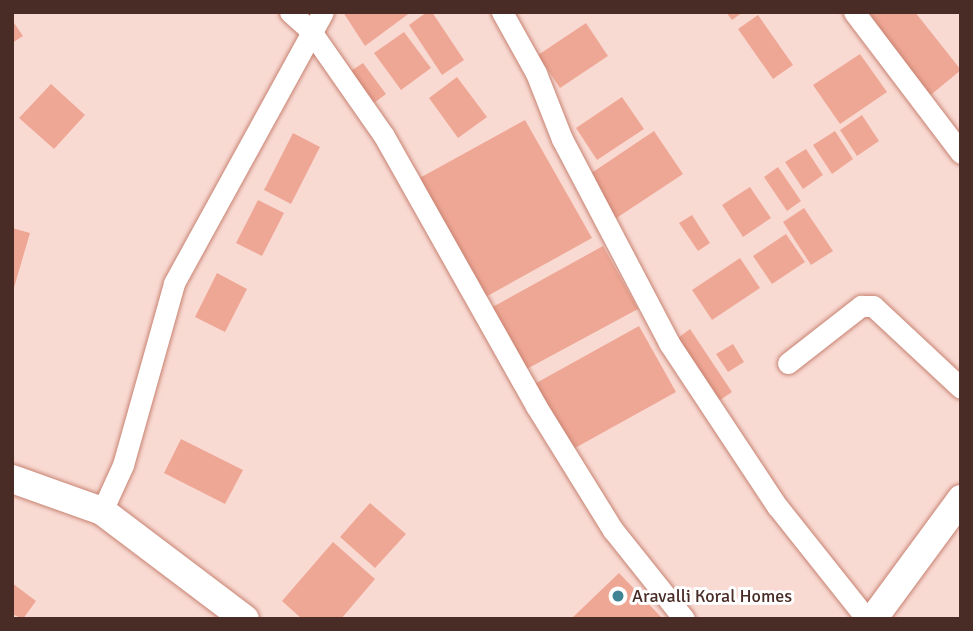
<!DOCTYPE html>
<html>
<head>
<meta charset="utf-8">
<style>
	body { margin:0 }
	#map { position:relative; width:973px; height:631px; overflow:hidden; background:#f9dad3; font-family:Signika,sans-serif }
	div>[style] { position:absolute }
	.building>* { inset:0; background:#efa795 }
	.roads { filter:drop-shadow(0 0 2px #c78271) drop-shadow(0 0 2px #c78271) }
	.street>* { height:21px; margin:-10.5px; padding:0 10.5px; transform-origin:10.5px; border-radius:10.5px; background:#fff }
	.secondary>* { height:28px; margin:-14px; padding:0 14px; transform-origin:14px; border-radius:14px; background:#fff }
	.dots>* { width:19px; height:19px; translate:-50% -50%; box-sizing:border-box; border:4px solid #fff; border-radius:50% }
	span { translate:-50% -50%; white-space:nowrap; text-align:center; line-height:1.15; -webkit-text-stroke:6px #fff; paint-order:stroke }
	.poi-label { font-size:18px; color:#482c25 }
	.left { translate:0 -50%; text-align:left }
	.frame { position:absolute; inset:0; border:14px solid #482c25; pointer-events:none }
</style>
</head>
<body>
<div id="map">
	<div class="building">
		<div style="clip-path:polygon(343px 12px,411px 12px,365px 46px)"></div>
		<div style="clip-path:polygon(427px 12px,432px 12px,464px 60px,442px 75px,409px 25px)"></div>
		<div style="clip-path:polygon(726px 12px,743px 12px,732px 20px)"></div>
		<div style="clip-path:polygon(869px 12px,915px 12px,961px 70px,927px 98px)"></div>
		<div style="clip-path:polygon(758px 15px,793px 65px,773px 79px,738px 29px)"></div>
		<div style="clip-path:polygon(12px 20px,23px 36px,12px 43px)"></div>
		<div style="clip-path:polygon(586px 23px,608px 56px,560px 88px,538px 55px)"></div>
		<div style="clip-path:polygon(404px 32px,431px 68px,401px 90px,374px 53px)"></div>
		<div style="clip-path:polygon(860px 54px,887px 92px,840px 124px,813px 85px)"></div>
		<div style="clip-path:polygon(363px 63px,386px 94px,370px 106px,346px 74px)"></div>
		<div style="clip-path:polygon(457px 77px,487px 117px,458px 138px,429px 98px)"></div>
		<div style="clip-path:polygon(51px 84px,85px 115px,54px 149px,19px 118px)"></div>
		<div style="clip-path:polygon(622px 97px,644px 129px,597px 160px,576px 128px)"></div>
		<div style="clip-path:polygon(862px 115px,879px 141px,857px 156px,840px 130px)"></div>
		<div style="clip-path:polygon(525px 120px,592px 238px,482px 299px,416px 180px)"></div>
		<div style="clip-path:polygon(654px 131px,683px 174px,615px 219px,587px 176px)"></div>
		<div style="clip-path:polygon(835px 131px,853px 159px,832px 174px,813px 145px)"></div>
		<div style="clip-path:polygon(293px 133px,320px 147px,291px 204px,264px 190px)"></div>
		<div style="clip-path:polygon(806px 149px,823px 175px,803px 189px,785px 162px)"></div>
		<div style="clip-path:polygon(778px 167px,801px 201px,787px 211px,764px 177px)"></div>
		<div style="clip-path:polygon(750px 187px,771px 218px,743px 237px,722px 205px)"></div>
		<div style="clip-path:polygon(258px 200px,284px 213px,262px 256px,236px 243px)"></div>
		<div style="clip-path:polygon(804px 208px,833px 251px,811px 265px,783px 222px)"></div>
		<div style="clip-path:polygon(692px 215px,710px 243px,698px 251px,679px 223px)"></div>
		<div style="clip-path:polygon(12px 228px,30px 233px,13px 291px,12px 291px)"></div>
		<div style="clip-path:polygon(786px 234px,805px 262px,772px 284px,753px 256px)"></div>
		<div style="clip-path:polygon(603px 246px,638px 309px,523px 371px,489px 309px)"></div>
		<div style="clip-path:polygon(740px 258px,760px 288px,712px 320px,692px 290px)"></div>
		<div style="clip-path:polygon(217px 273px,247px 289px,225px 332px,195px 317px)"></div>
		<div style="clip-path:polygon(639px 326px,676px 392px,566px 453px,529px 387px)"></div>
		<div style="clip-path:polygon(690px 329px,732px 392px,714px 404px,674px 341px)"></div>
		<div style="clip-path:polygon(733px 344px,744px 362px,728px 372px,716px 354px)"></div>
		<div style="clip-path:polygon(181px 439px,243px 470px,225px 504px,164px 473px)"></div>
		<div style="clip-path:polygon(370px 503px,406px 534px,375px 568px,340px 537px)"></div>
		<div style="clip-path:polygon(333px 542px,375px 579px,341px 619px,302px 619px,282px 601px)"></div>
		<div style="clip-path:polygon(619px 573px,663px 619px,571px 619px)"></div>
		<div style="clip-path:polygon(12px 583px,36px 601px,23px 619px,12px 614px)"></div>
	</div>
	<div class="roads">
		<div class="street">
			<div style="left:290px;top:12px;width:27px;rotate:42deg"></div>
			<div style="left:310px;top:30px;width:129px;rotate:55.1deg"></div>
			<div style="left:384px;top:136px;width:310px;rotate:60.6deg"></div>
			<div style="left:536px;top:406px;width:146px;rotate:58.2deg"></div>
			<div style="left:613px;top:530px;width:114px;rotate:51.4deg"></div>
			<div style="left:502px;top:12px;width:70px;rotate:60.9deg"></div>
			<div style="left:536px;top:73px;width:71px;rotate:68.5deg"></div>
			<div style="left:562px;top:139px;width:230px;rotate:62.3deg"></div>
			<div style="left:669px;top:343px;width:196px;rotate:56.5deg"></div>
			<div style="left:777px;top:506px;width:144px;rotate:51.5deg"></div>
			<div style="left:854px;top:12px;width:177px;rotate:52.8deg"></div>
			<div style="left:788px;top:363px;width:93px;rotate:-38deg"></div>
			<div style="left:861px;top:306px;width:12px"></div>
			<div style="left:873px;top:306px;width:120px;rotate:43deg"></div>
			<div style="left:102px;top:511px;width:51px;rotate:-65.5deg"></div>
			<div style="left:123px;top:465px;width:189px;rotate:-74.3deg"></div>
			<div style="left:174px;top:283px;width:309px;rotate:-61.2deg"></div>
		</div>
		<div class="secondary">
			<div style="left:12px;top:479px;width:96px;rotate:19.6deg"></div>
			<div style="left:102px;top:511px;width:179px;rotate:37.1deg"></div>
			<div style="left:873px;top:619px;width:149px;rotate:-53.7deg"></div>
		</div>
	</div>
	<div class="dots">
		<div style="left:618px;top:596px;background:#408493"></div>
	</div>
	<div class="poi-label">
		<span class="left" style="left:632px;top:596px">Aravalli Koral Homes</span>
	</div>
	<div class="frame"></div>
</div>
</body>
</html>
